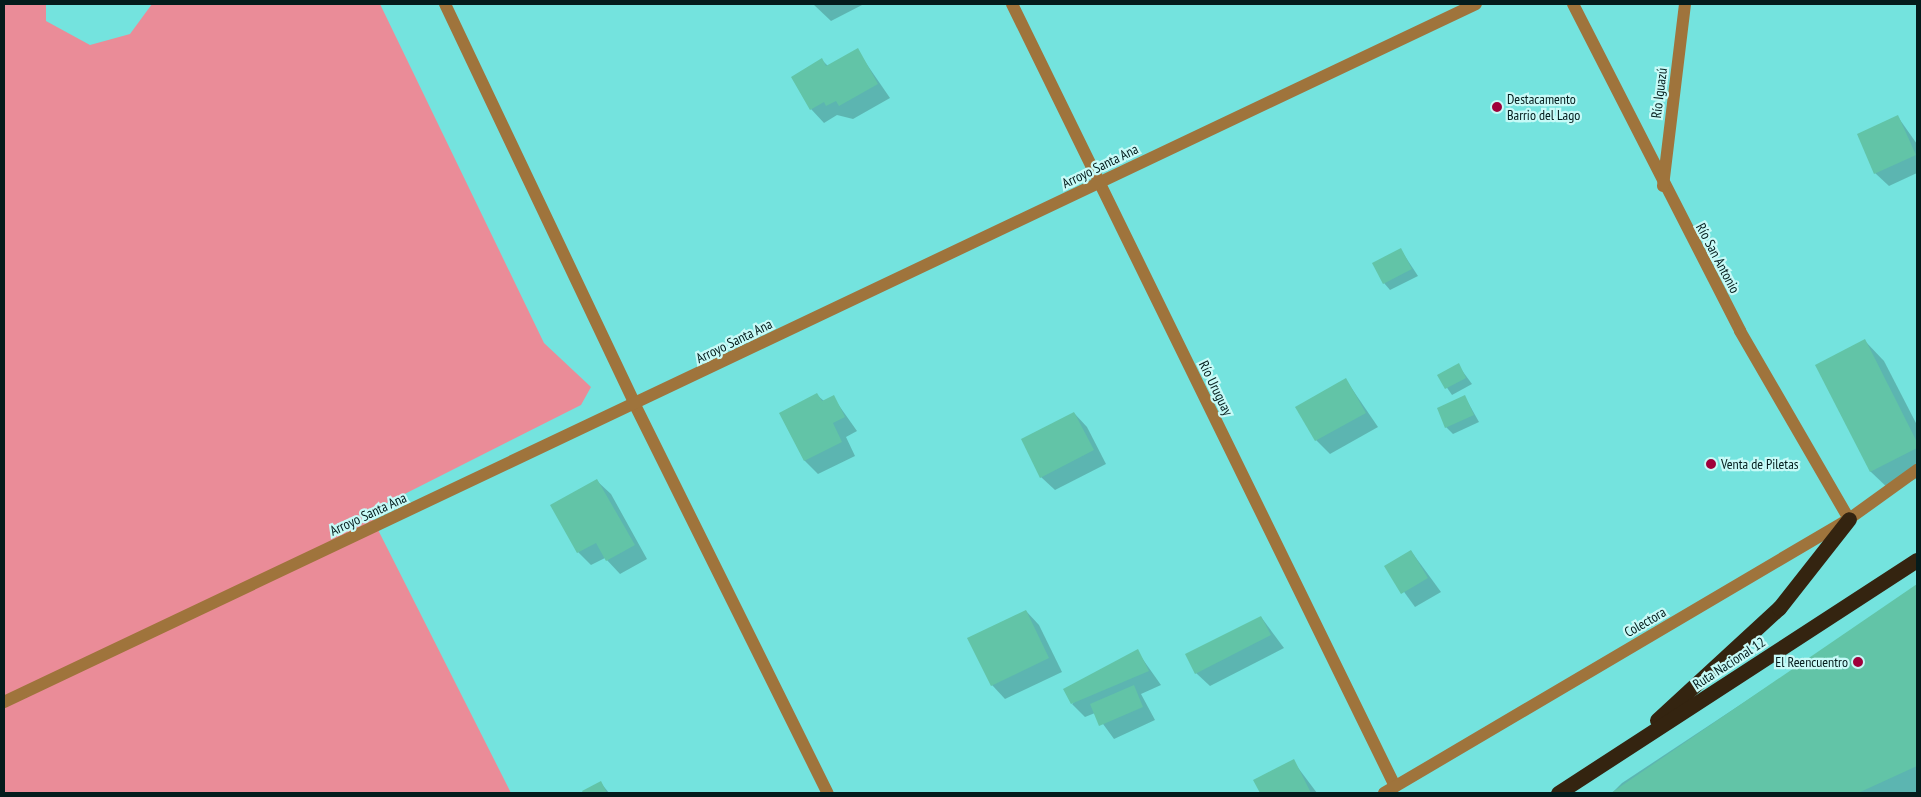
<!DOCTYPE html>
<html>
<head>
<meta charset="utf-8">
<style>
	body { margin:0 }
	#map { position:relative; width:1921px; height:797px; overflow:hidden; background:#74e3de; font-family:"PT Sans Narrow",sans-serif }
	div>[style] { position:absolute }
	.green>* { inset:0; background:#ea8c98 }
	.shadow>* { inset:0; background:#0003 }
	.building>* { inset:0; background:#62c4a7 }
	.minor>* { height:12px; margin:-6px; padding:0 6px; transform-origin:6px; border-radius:6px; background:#9f743c }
	.highway>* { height:15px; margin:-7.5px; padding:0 7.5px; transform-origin:7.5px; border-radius:7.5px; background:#342410 }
	.dots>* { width:14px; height:14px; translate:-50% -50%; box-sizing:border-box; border:2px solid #c7faf7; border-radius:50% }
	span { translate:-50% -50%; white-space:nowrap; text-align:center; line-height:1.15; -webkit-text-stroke:4.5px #c7faf7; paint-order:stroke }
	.street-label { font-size:14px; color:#041c1c }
	.poi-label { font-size:14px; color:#041c1c }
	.left { translate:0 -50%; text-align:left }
	.right { translate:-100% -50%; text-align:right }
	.frame { position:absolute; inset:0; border:5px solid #041c1c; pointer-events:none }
</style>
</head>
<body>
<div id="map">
	<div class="green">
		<div style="clip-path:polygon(4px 4px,46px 4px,46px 21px,90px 45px,130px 34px,152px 4px,380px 4px,544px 343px,591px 387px,581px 405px,369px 512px,511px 793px,4px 793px)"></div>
	</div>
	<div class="shadow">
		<div style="clip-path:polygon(813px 4px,864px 4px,831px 21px)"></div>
		<div style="clip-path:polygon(857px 50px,890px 98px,853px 119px,837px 115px,824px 123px,811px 109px,822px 60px,828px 66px)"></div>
		<div style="clip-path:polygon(1898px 117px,1917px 144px,1917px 173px,1889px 186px,1875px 173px)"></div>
		<div style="clip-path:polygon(1401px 250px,1418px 276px,1390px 290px,1384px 283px)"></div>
		<div style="clip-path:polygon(1865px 341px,1884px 361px,1917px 425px,1917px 478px,1891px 491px,1871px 472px,1817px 365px)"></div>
		<div style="clip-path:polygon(1458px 365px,1472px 384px,1452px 395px,1439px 376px)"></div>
		<div style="clip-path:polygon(1346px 380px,1378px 427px,1330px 454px,1316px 440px)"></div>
		<div style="clip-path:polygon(817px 395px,824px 401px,833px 397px,857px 431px,846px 437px,855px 456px,818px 474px,805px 461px,781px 413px)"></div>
		<div style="clip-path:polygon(1465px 397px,1479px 422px,1453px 434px,1446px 427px)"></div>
		<div style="clip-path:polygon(1074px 413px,1087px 427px,1106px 464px,1055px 490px,1041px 477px)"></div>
		<div style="clip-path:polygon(597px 481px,611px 494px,647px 559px,620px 574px,605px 558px,591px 565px,578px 552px)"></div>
		<div style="clip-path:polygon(1411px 551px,1441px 592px,1415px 607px,1386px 567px)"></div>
		<div style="clip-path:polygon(1917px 588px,1917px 793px,1612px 793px,1622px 783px)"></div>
		<div style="clip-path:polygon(1026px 611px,1039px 625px,1062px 672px,1005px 699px,992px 685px)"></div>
		<div style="clip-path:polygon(1261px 617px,1284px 648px,1210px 686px,1196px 673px)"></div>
		<div style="clip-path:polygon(1137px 651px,1161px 685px,1141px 694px,1155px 720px,1114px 739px,1095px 713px,1085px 717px,1072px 704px)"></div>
		<div style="clip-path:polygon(1293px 761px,1317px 793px,1262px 793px,1255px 780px)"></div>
		<div style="clip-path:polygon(601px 783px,609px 793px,585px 793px,584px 791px)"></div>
	</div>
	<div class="building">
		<div style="clip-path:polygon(858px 48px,878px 84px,839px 106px,836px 101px,826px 106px,824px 102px,810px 110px,791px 77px,822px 58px,826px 66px)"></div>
		<div style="clip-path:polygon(1898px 115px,1916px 155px,1874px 174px,1857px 134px)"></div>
		<div style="clip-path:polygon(1401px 248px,1412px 269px,1383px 284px,1372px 263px)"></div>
		<div style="clip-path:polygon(1865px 339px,1917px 442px,1917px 448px,1870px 472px,1815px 365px)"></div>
		<div style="clip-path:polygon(1459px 363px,1466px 378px,1445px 389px,1437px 375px)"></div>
		<div style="clip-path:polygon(1346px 378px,1366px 413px,1315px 441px,1295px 407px)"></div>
		<div style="clip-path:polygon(817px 393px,822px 401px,834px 395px,845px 417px,833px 423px,842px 442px,804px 461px,779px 413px)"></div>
		<div style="clip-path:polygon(1465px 395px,1474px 415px,1445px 428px,1437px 408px)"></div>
		<div style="clip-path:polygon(1074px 412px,1094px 450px,1040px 478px,1021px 439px)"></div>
		<div style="clip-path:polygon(597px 479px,635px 545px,606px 561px,596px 543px,577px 553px,550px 505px)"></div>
		<div style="clip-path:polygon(1411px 550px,1428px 578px,1401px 594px,1384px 566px)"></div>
		<div style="clip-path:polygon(1917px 584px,1917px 766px,1858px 793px,1611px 793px)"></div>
		<div style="clip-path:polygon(1026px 610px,1049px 658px,991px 686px,967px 638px)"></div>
		<div style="clip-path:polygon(1261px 616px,1271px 635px,1195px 674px,1185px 654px)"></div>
		<div style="clip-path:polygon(1138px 649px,1149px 671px,1071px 704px,1063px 689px)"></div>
		<div style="clip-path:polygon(1134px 685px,1143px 707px,1099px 726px,1090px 704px)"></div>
		<div style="clip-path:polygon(1294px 759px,1311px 793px,1260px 793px,1253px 780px)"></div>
		<div style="clip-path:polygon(601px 781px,607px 793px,583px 793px,582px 791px)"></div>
	</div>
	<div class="minor">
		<div style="left:445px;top:4px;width:444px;rotate:64.6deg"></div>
		<div style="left:635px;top:405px;width:433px;rotate:63.6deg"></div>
		<div style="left:1012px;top:4px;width:871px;rotate:63.91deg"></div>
		<div style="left:1573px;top:4px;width:367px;rotate:62.9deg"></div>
		<div style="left:1740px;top:331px;width:217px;rotate:59.9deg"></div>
		<div style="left:1663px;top:186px;width:183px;rotate:-83.1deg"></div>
		<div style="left:4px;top:702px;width:1629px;rotate:-25.37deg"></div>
		<div style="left:1384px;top:793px;width:540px;rotate:-30.51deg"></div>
		<div style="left:1849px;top:519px;width:84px;rotate:-35.8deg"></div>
	</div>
	<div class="highway">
		<div style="left:1657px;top:720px;width:166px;rotate:-42.6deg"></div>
		<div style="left:1779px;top:608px;width:113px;rotate:-51.8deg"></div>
		<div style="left:1558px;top:793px;width:428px;rotate:-33deg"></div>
	</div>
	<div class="dots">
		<div style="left:1497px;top:107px;background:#a0003a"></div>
		<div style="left:1711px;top:464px;background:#a0003a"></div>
		<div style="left:1858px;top:662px;background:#a0003a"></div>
	</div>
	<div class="street-label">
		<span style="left:1659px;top:93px;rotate:-83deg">Río Iguazú</span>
		<span style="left:1100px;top:166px;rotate:-26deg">Arroyo Santa Ana</span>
		<span style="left:1718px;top:258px;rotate:62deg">Río San Antonio</span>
		<span style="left:734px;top:341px;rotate:-26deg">Arroyo Santa Ana</span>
		<span style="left:1216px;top:388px;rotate:64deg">Río Uruguay</span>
		<span style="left:368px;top:514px;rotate:-25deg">Arroyo Santa Ana</span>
		<span style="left:1645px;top:622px;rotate:-30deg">Colectora</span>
		<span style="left:1729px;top:663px;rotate:-33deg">Ruta Nacional 12</span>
	</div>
	<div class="poi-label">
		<span class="left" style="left:1507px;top:107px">Destacamento<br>Barrio del Lago</span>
		<span class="left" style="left:1721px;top:464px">Venta de Piletas</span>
		<span class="right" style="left:1848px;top:662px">El Reencuentro</span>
	</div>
	<div class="frame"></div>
</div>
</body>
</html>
